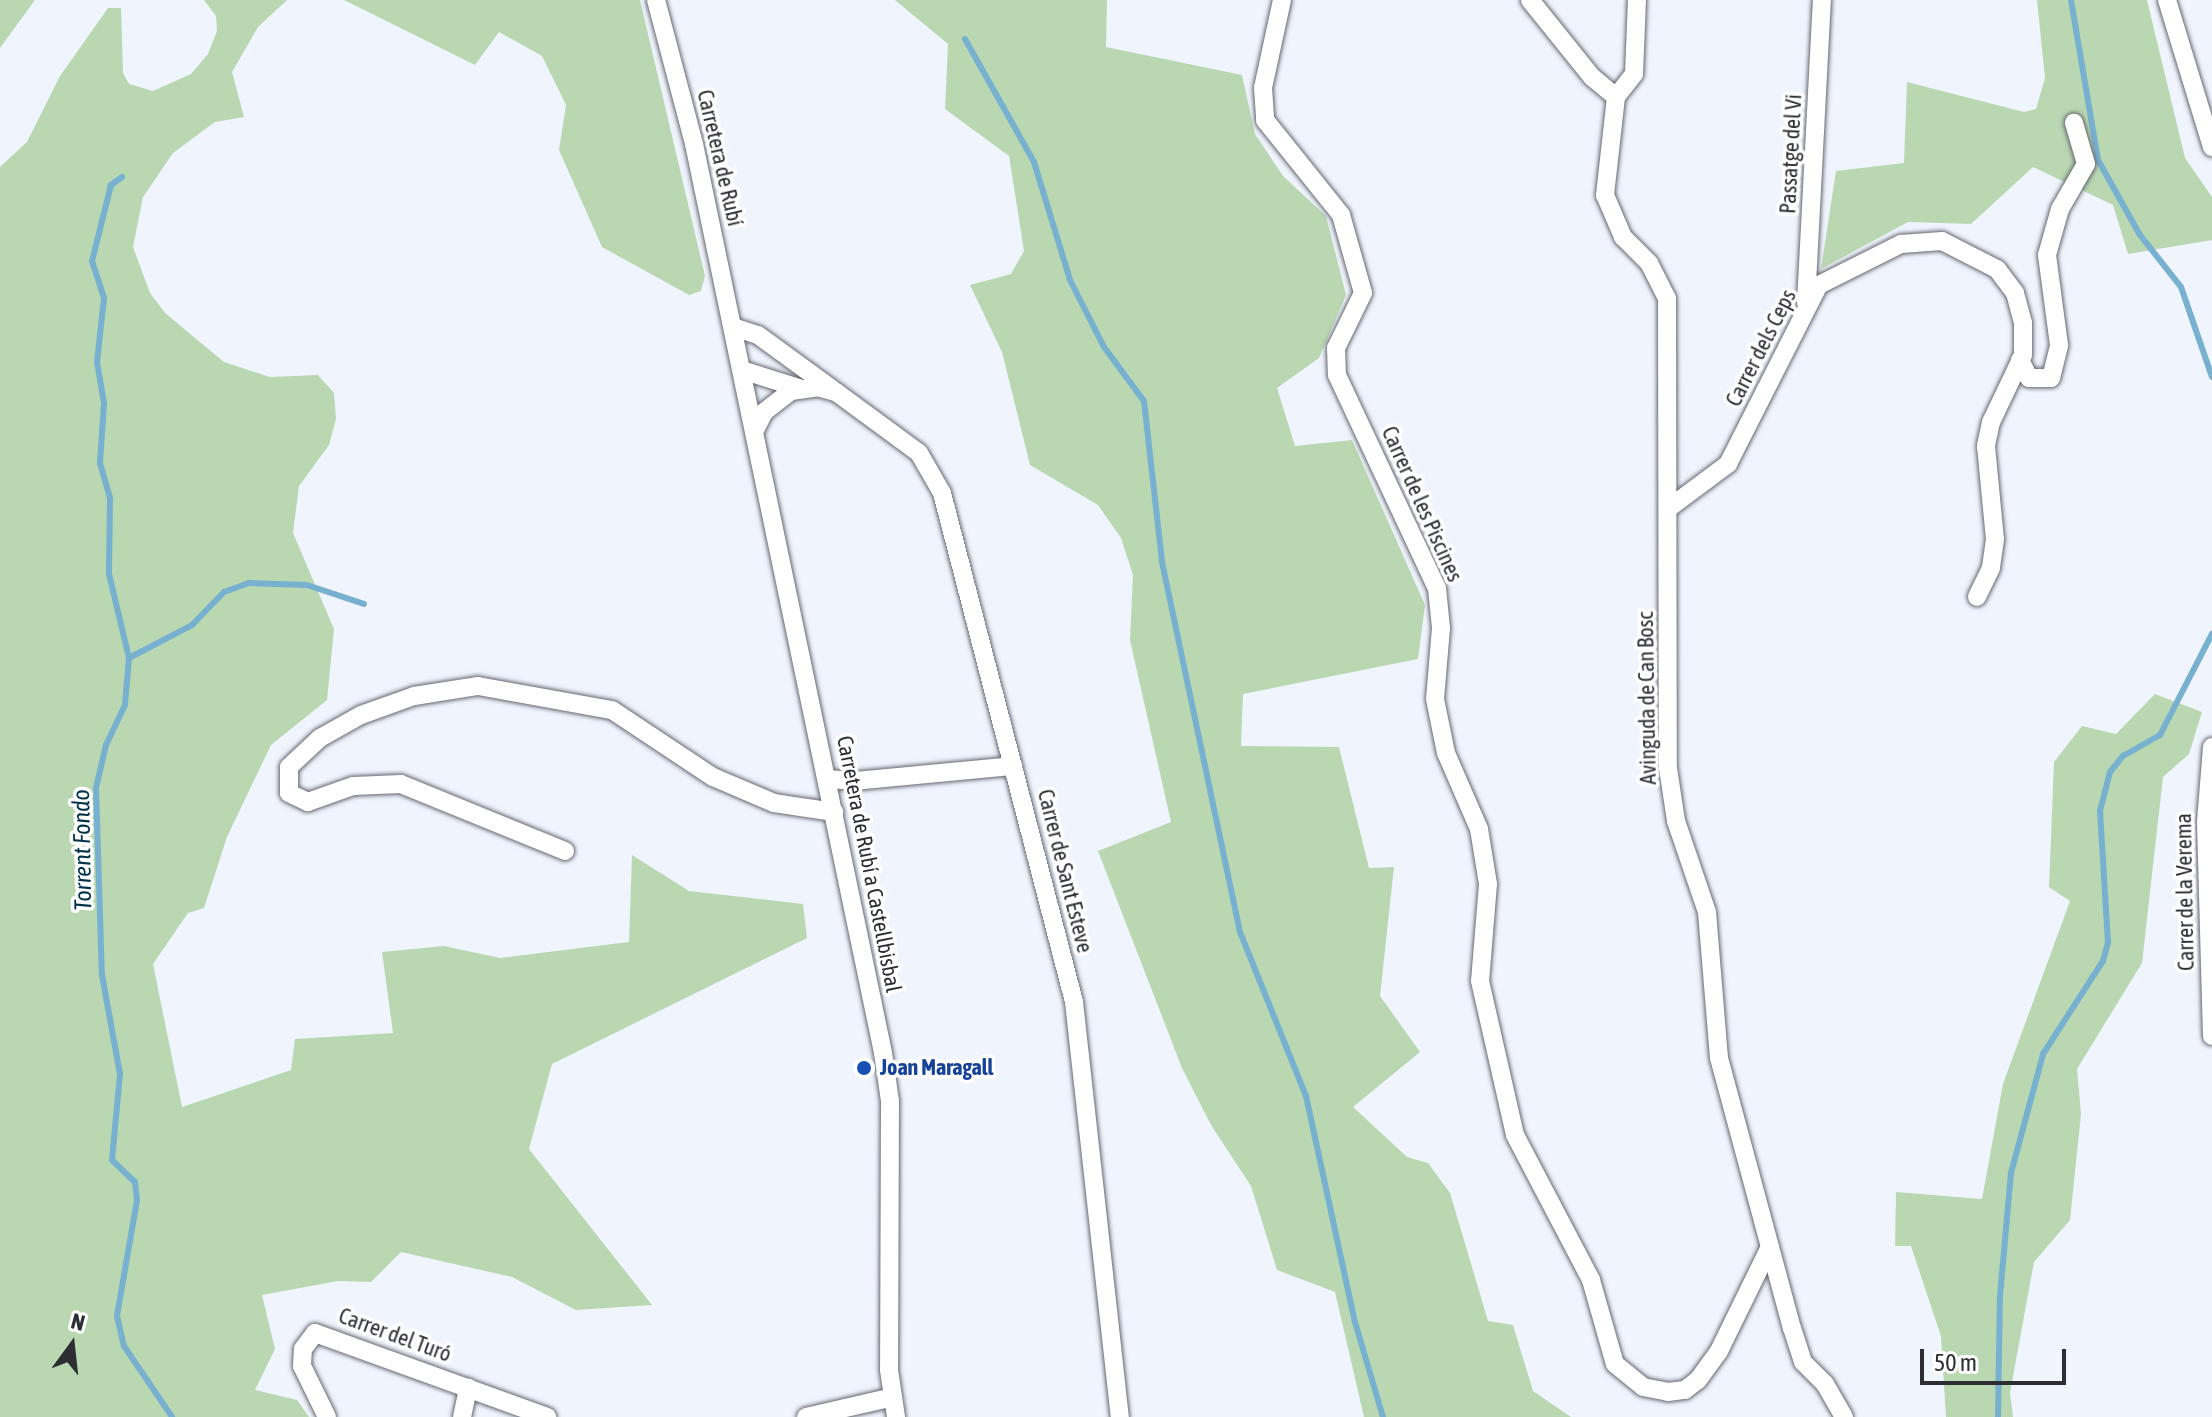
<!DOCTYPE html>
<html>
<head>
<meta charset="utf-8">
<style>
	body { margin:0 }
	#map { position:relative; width:2212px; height:1417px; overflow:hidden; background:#f0f4fd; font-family:"Asap Condensed",sans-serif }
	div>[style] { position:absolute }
	.green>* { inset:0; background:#b9d8b2 }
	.stream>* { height:6px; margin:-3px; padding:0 3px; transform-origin:3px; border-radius:3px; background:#78b0d0 }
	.roads { filter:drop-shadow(0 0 2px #656870) drop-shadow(0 0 2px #656870) }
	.minor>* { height:18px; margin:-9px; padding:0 9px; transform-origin:9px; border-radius:9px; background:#fff }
	.dots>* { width:22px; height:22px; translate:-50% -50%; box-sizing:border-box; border:4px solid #fff; border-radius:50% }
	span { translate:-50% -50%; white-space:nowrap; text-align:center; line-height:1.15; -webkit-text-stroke:7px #fff; paint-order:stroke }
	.street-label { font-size:22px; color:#2c2e31 }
	.transit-label { font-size:22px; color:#164399; font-weight:700 }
	.left { translate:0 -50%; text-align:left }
	.water-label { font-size:24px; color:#003147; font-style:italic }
	.north { position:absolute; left:32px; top:1305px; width:80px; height:80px; -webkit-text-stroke:6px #fff; paint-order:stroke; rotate:15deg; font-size:22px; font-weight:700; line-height:32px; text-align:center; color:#2c2e31 }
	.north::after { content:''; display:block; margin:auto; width:28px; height:36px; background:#2c2e31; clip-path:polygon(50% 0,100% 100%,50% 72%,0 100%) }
	.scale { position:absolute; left:1920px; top:1349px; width:146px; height:36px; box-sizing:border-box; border:4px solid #2c2e31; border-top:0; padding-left:10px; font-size:24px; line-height:28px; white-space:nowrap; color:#2c2e31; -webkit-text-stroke:6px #fff; paint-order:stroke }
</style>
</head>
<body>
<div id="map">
	<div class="green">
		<div style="clip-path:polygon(0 0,35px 0,0 48px)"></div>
		<div style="clip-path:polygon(204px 0,287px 0,258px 27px,232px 72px,244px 117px,215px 122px,173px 153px,143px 197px,133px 247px,150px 293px,165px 313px,224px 362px,270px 377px,318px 375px,334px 393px,336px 419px,329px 445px,299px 486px,293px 533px,334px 629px,327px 700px,271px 745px,227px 837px,204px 908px,188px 913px,153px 964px,182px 1107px,291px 1070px,295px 1039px,393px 1033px,382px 952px,444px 946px,500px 958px,629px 942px,632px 855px,689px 891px,803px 904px,807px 938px,552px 1064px,529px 1149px,652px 1305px,576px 1310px,512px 1277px,401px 1252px,371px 1282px,338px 1281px,262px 1295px,275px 1349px,255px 1390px,297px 1400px,309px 1417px,0 1417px,0 167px,27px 142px,60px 76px,108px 8px,121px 8px,123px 73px,129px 84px,153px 91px,191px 74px,208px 54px,217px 31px,216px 16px)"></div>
		<div style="clip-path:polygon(344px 0,640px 0,705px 276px,701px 291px,689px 295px,602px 247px,559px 150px,566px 105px,542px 56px,499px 32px,475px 65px)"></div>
		<div style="clip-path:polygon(895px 0,1107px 0,1106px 47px,1242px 75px,1255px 134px,1283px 176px,1326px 216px,1346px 295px,1319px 358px,1277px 388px,1295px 446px,1352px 440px,1425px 605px,1418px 659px,1243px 694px,1241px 746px,1339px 747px,1369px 868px,1394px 867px,1380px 996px,1420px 1052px,1353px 1107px,1407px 1157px,1428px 1163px,1450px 1193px,1488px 1321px,1513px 1325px,1533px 1391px,1571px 1417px,1364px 1417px,1335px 1292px,1277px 1270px,1251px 1186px,1211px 1125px,1182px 1068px,1098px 851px,1171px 822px,1130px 640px,1133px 575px,1121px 538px,1098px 505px,1030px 465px,1002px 352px,970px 285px,1011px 274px,1024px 251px,1009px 156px,945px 109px,948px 44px)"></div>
		<div style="clip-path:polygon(2037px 0,2147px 0,2185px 158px,2212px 197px,2212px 240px,2128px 254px,2113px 205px,2033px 167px,1971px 224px,1908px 222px,1821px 269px,1836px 171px,1904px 163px,1907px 82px,2024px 112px,2036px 109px,2045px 78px)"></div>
		<div style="clip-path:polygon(2155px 694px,2202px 712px,2189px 754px,2163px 777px,2142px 963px,2077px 1069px,2081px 1114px,2070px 1220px,2034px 1262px,2010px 1393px,2013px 1417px,1946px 1417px,1941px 1336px,1911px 1246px,1895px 1246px,1896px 1192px,1982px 1199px,2003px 1084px,2070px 901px,2049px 887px,2054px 762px,2082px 726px,2116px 734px)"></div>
	</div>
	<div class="stream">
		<div style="left:2071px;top:0;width:162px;rotate:80.4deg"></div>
		<div style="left:2098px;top:160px;width:86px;rotate:60.8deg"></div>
		<div style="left:2140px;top:235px;width:66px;rotate:51.7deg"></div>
		<div style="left:2181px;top:287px;width:95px;rotate:71deg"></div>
		<div style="left:965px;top:39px;width:141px;rotate:60.7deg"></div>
		<div style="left:1034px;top:162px;width:123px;rotate:73deg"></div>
		<div style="left:1070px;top:280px;width:75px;rotate:63.1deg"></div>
		<div style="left:1104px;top:347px;width:67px;rotate:53.5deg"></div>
		<div style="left:1144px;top:401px;width:162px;rotate:83.6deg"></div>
		<div style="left:1162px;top:562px;width:378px;rotate:78.1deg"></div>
		<div style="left:1240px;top:932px;width:177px;rotate:68.1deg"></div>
		<div style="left:1306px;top:1096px;width:231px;rotate:77.8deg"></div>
		<div style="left:1355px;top:1322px;width:99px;rotate:73.6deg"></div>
		<div style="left:122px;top:177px;width:14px;rotate:144deg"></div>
		<div style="left:111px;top:185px;width:78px;rotate:104deg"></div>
		<div style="left:92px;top:261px;width:39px;rotate:72deg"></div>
		<div style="left:104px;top:298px;width:64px;rotate:96.2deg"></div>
		<div style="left:97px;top:362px;width:42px;rotate:80.3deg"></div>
		<div style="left:104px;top:403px;width:60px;rotate:93.8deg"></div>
		<div style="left:100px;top:463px;width:37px;rotate:74deg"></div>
		<div style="left:110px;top:499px;width:75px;rotate:90.8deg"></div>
		<div style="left:109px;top:574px;width:86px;rotate:76.6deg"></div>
		<div style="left:129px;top:658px;width:47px;rotate:94.9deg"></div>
		<div style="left:125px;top:705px;width:44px;rotate:115.4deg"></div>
		<div style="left:106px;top:745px;width:44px;rotate:103.1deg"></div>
		<div style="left:96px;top:788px;width:187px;rotate:88.2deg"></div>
		<div style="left:102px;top:975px;width:101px;rotate:79.7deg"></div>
		<div style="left:120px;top:1074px;width:86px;rotate:95.3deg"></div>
		<div style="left:112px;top:1160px;width:32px;rotate:44deg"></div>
		<div style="left:135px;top:1182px;width:18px;rotate:84deg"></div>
		<div style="left:137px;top:1200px;width:118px;rotate:99.8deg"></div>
		<div style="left:117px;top:1316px;width:31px;rotate:77deg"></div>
		<div style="left:124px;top:1346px;width:86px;rotate:55.9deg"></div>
		<div style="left:129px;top:658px;width:71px;rotate:-27.6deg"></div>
		<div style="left:192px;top:625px;width:46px;rotate:-45.9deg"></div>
		<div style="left:224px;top:592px;width:27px;rotate:-20deg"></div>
		<div style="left:249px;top:583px;width:58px;rotate:2deg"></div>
		<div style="left:307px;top:585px;width:60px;rotate:18.4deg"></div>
		<div style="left:1998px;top:1417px;width:121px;rotate:-89.1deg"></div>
		<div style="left:2000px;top:1296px;width:123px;rotate:-84.9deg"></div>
		<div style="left:2011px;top:1173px;width:123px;rotate:-74.9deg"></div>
		<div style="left:2043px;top:1054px;width:111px;rotate:-57.2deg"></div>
		<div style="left:2103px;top:961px;width:20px;rotate:-75deg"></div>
		<div style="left:2108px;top:942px;width:131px;rotate:-93.5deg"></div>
		<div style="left:2100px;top:811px;width:40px;rotate:-75.6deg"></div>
		<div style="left:2110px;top:772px;width:21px;rotate:-51deg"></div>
		<div style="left:2123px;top:756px;width:43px;rotate:-29.6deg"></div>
		<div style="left:2160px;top:735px;width:114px;rotate:-62.8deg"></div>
	</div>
	<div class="roads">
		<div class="minor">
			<div style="left:656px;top:0;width:149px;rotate:75.2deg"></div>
			<div style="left:694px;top:144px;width:928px;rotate:78.25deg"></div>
			<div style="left:883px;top:1053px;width:49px;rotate:81.7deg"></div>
			<div style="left:890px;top:1101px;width:269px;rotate:90.2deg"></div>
			<div style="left:889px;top:1370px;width:48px;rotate:81.5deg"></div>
			<div style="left:1282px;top:0;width:90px;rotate:102.2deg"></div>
			<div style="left:1263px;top:88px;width:32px;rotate:86deg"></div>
			<div style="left:1265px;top:120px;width:122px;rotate:51.3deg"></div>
			<div style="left:1341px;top:215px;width:81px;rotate:74.2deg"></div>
			<div style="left:1363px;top:293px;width:61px;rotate:116.1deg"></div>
			<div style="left:1336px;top:348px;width:27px;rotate:88deg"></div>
			<div style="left:1337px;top:375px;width:235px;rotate:64.9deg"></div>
			<div style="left:1437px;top:588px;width:40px;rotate:84.3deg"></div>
			<div style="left:1441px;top:628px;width:71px;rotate:94.8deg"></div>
			<div style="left:1435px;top:699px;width:55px;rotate:78.5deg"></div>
			<div style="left:1446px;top:753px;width:83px;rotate:66.5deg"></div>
			<div style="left:1479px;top:829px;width:56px;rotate:80.7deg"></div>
			<div style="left:1488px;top:884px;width:97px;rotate:94.7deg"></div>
			<div style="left:1480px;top:981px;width:158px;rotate:77.2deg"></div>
			<div style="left:1515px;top:1135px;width:164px;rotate:62.3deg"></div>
			<div style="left:1591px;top:1280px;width:87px;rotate:74.1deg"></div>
			<div style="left:1615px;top:1364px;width:36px;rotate:39deg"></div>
			<div style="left:1643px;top:1387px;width:25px;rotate:11deg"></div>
			<div style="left:1668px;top:1392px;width:17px;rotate:-7deg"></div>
			<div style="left:1685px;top:1390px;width:16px;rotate:-38deg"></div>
			<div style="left:1698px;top:1380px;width:36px;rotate:-54deg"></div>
			<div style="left:1719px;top:1351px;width:116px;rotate:-63.9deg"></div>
			<div style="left:1530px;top:0;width:99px;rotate:51.2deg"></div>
			<div style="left:1592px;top:77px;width:31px;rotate:40deg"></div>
			<div style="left:1616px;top:97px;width:99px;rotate:96.4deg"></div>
			<div style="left:1605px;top:195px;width:46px;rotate:66.8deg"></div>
			<div style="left:1623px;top:237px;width:37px;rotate:45deg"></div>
			<div style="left:1649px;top:263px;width:39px;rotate:63deg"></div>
			<div style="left:1667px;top:298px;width:470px;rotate:89.9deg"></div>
			<div style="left:1668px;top:768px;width:54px;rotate:81.4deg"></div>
			<div style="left:1676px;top:821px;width:96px;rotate:71.2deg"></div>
			<div style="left:1707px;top:912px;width:146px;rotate:85.3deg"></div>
			<div style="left:1719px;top:1058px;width:280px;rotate:74.9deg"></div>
			<div style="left:1792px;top:1328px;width:36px;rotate:72deg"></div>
			<div style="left:1803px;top:1362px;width:31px;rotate:45deg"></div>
			<div style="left:1825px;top:1384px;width:38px;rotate:60deg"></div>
			<div style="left:2167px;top:0;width:154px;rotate:73deg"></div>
			<div style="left:1616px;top:97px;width:29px;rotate:-52deg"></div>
			<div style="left:1634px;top:74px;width:74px;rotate:-87.7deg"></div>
			<div style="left:1806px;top:303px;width:303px;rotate:-87deg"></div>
			<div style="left:733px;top:327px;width:26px;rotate:18deg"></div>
			<div style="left:758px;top:335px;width:92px;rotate:36.1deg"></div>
			<div style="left:2020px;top:360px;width:20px;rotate:63deg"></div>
			<div style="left:2029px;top:378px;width:22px"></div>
			<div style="left:2051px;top:378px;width:34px;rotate:-76deg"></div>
			<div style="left:2059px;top:345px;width:91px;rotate:-97.6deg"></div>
			<div style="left:2047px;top:255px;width:48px;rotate:-74.2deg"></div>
			<div style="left:2060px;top:209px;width:52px;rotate:-60deg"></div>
			<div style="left:2086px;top:164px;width:43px;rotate:-106.3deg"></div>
			<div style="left:742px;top:370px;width:63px;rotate:17.6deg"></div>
			<div style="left:755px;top:430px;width:20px;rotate:-63deg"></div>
			<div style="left:764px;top:412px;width:34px;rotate:-38deg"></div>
			<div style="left:791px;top:391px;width:27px;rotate:-8deg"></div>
			<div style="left:818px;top:387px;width:19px;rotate:16deg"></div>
			<div style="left:836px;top:392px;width:103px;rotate:36.3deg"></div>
			<div style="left:919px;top:453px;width:46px;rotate:60.1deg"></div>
			<div style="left:942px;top:493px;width:526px;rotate:75.46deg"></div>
			<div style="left:1074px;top:1002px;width:418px;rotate:83.7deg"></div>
			<div style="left:1669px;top:508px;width:74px;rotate:-36.7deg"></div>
			<div style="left:1728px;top:464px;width:201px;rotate:-63.1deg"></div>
			<div style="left:1819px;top:285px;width:92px;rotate:-26.6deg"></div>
			<div style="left:1901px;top:244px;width:41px;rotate:-4.2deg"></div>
			<div style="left:1942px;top:241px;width:62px;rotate:27deg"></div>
			<div style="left:1997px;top:269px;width:30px;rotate:53deg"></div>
			<div style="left:2015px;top:293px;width:31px;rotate:75deg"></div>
			<div style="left:2023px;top:323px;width:32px;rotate:90deg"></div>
			<div style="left:2023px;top:355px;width:74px;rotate:115.5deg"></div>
			<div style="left:1991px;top:422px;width:25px;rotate:102deg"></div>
			<div style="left:1986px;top:446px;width:93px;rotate:84.5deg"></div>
			<div style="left:1995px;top:539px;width:29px;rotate:98deg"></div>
			<div style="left:1991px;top:568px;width:32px;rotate:116deg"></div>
			<div style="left:2212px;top:747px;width:75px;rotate:94.6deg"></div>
			<div style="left:2206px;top:822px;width:214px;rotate:88.4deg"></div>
			<div style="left:827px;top:779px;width:27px;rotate:4deg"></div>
			<div style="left:854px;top:781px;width:160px;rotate:-5.4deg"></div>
			<div style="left:565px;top:851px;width:177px;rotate:-157.8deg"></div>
			<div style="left:401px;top:784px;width:48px;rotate:177.6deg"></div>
			<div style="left:353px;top:786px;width:48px;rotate:160.4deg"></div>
			<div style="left:308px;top:802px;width:21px;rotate:-155deg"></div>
			<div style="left:289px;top:793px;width:26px;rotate:-90deg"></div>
			<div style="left:289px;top:767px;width:42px;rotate:-43.1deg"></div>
			<div style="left:320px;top:738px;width:47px;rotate:-29.3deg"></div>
			<div style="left:361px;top:715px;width:56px;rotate:-19.7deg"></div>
			<div style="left:414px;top:696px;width:65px;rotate:-8.9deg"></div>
			<div style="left:478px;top:686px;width:136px;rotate:10.2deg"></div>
			<div style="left:612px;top:710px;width:121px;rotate:33.6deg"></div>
			<div style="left:713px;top:777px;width:66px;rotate:23.1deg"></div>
			<div style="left:774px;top:803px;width:61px;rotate:8.5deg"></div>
			<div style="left:327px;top:1417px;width:57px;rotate:-116.1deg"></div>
			<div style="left:302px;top:1366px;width:17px;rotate:-87deg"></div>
			<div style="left:303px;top:1349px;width:20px;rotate:-53deg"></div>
			<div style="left:315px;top:1333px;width:247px;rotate:19.9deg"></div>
			<div style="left:462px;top:1417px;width:30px;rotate:-78deg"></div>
			<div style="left:806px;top:1417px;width:89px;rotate:-12.9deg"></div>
		</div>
	</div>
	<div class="dots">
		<div style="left:864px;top:1068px;background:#1a4fb4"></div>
	</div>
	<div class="street-label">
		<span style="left:1791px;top:154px;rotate:-87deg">Passatge del Vi</span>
		<span style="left:720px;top:158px;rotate:77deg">Carretera de Rubí</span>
		<span style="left:1761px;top:348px;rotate:-63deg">Carrer dels Ceps</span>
		<span style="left:1422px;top:504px;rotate:66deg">Carrer de les Piscines</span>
		<span style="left:1647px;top:698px;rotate:-91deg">Avinguda de Can Bosc</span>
		<span style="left:869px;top:864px;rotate:79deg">Carretera de Rubí a Castellbisbal</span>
		<span style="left:1065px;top:871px;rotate:76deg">Carrer de Sant Esteve</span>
		<span style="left:2185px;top:892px;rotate:-91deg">Carrer de la Verema</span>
		<span style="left:395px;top:1335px;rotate:20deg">Carrer del Turó</span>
	</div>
	<div class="transit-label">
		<span class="left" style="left:880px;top:1068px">Joan Maragall</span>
	</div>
	<div class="water-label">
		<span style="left:82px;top:850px;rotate:-91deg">Torrent Fondo</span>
	</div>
	<div class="north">N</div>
	<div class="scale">50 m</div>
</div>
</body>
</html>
